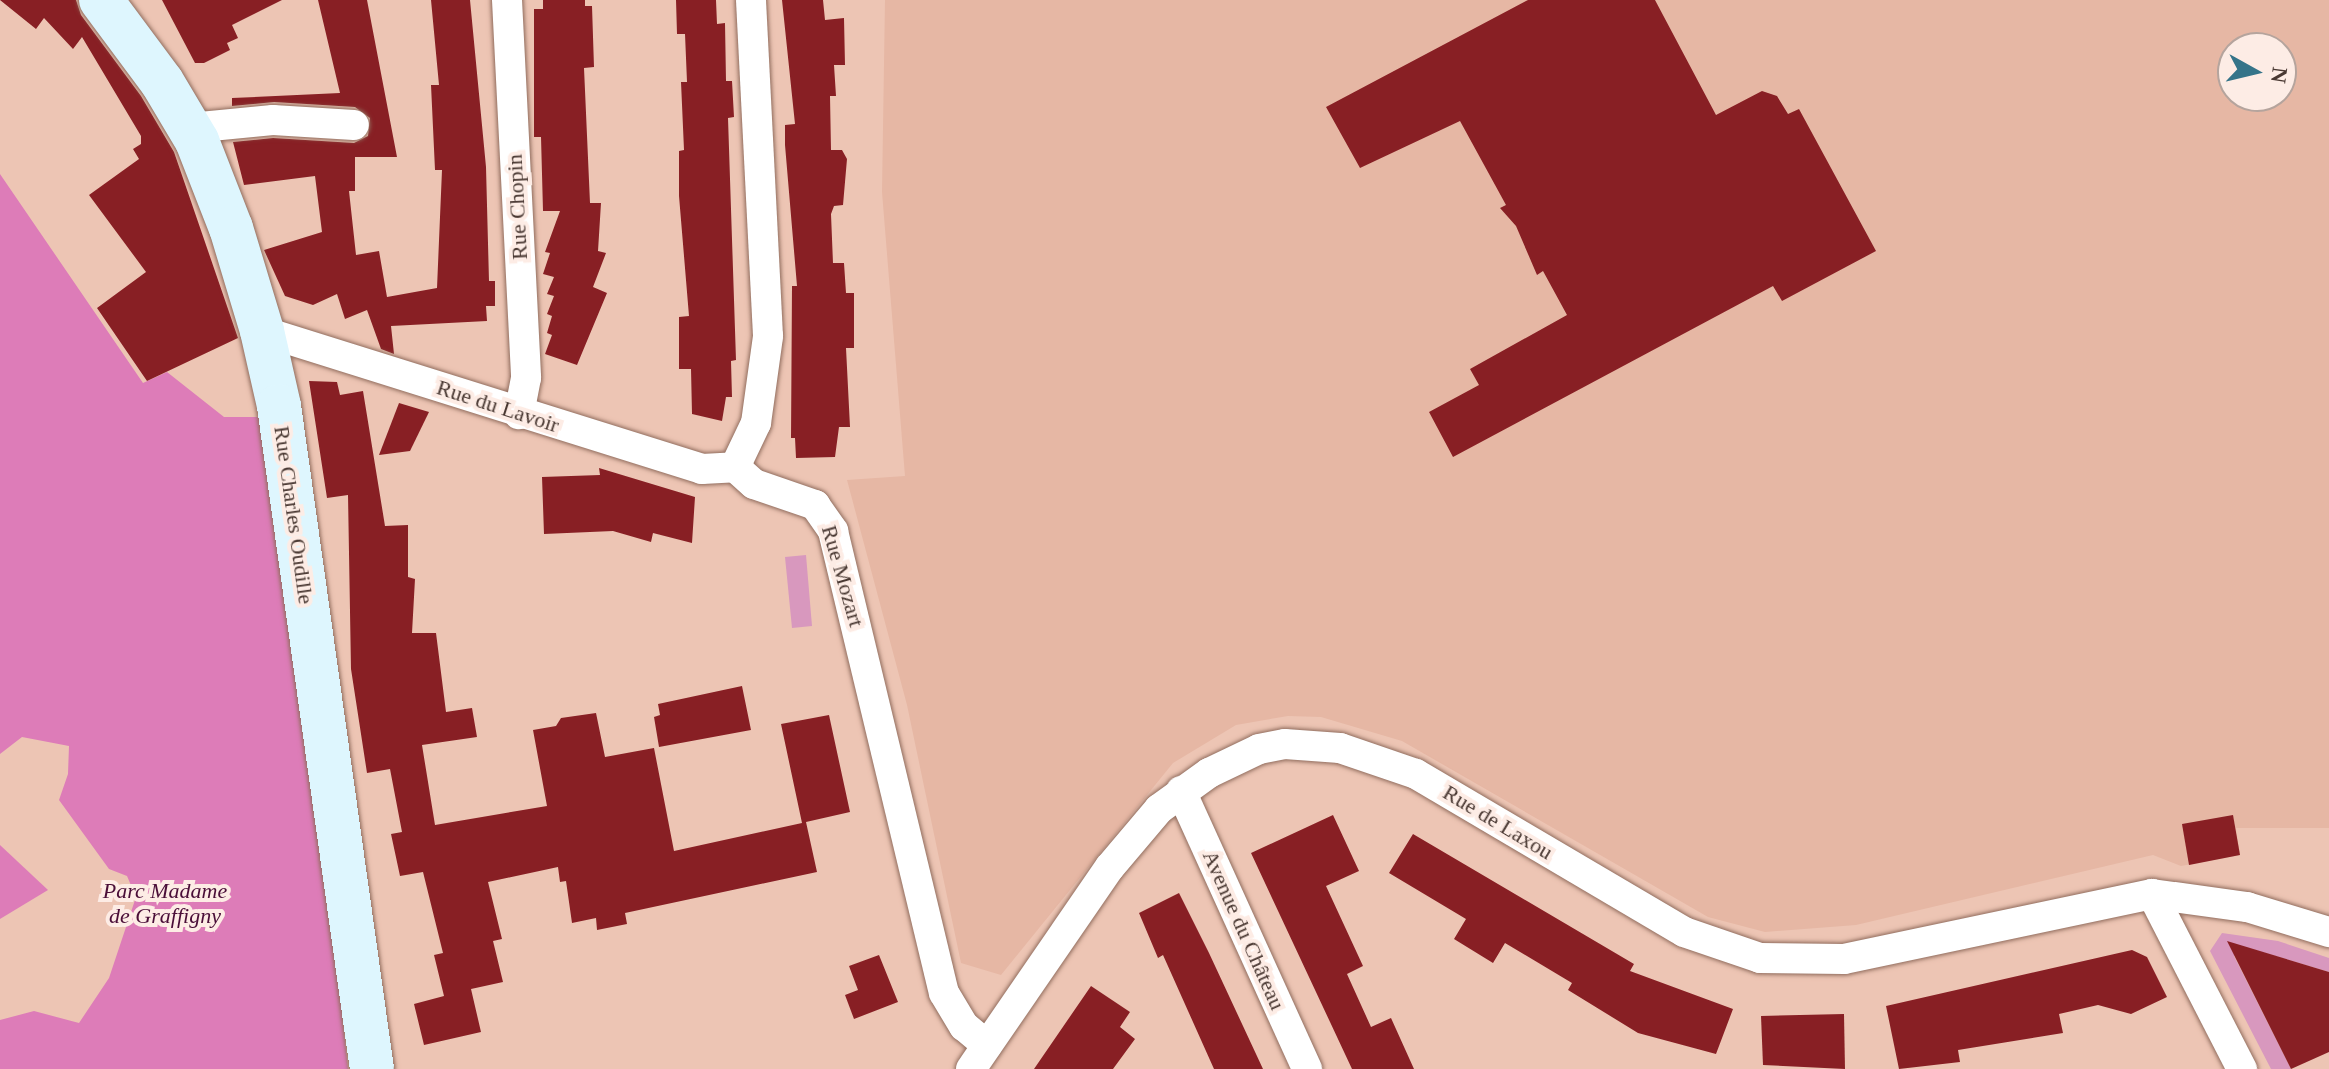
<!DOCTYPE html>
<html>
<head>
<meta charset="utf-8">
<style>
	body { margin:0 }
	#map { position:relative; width:2329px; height:1069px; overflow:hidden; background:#edc5b4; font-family:Georgia,serif }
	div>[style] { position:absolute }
	.built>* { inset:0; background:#e6b7a4 }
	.green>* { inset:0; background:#d898be }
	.forest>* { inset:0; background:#dd7cb8 }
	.building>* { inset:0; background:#881f24 }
	.roads { filter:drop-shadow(0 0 2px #916d5e) drop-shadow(0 0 2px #916d5e) }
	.street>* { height:30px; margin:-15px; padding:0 15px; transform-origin:15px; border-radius:15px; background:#fff }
	.secondary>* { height:44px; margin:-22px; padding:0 22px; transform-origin:22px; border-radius:22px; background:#def6fe }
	span { translate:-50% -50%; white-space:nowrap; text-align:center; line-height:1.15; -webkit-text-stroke:8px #fdece5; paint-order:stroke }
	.street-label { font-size:22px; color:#493832 }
	.park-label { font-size:22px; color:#4a0e38; font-style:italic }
	.north { position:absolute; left:2217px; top:32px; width:80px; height:80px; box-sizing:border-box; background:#fdece5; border:2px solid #b5a49d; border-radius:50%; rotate:98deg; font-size:22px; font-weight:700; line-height:32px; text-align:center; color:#493832 }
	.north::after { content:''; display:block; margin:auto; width:28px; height:36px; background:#357489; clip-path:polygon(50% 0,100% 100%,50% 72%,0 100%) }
</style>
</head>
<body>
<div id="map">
	<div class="built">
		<div style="clip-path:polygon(evenodd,885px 0,2329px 0,2329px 828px,2236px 828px,2240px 855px,2181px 866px,2153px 855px,1856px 925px,1765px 932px,1708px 917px,1402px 741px,1321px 717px,1288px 716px,1236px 725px,1173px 763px,1001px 975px,961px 963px,907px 705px,847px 480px,905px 476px,882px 192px,885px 0,2233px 48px,2281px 48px,2281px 96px,2233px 96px,2233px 48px)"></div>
	</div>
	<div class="green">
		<div style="clip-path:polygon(806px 555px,812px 626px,792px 628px,785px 557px)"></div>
		<div style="clip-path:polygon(2222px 933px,2278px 941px,2329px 958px,2329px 972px,2248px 948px,2234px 956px,2291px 1069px,2271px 1069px,2210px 951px)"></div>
	</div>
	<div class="forest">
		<div style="clip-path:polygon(0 174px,143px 383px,167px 372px,224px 417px,259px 417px,329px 888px,348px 1069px,0 1069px,0 1020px,34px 1011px,79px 1023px,109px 978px,136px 897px,127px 876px,109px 869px,59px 800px,68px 774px,69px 746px,22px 737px,0 754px)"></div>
		<div style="clip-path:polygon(0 845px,48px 890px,0 919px)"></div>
	</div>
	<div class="building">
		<div style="clip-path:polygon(0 0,76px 0,81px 15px,141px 96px,174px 152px,238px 338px,147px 381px,97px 308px,146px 272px,89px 195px,139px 159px,133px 149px,141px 144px,141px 136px,82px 37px,73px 49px,44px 18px,36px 29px)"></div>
		<div style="clip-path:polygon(162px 0,282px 0,232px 25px,238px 38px,227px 43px,230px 50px,204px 63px,195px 63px)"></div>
		<div style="clip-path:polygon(318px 0,367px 0,397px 157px,355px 157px,355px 191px,349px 191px,356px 255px,379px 251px,387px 297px,437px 288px,442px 170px,435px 170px,431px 85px,439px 85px,431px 0,470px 0,486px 167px,489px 281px,495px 281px,495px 306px,486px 306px,487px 321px,391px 326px,394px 354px,381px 349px,367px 310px,345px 319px,337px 294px,313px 305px,285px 296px,264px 250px,322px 232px,315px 176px,244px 185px,233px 142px,273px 138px,354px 143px,368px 136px,370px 118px,355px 107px,274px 102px,232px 106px,232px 98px,340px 93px)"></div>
		<div style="clip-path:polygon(543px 0,585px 0,585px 6px,592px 6px,594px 67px,584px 68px,590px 203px,601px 203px,598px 251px,606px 253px,593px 287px,607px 293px,577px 365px,545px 354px,552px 335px,547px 333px,552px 316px,547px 314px,554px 296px,547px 294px,554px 277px,543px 274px,550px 253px,545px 252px,560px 211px,543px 211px,541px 137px,534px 137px,534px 9px,543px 9px)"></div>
		<div style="clip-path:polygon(676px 0,716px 0,717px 24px,725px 23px,726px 81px,732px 81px,734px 117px,728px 118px,736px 360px,731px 361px,732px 397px,726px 397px,722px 421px,692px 414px,691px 369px,679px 369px,679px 317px,689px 316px,679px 196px,679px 151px,684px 150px,681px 82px,687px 82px,685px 34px,677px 34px)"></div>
		<div style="clip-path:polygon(782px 0,823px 0,825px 20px,844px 18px,845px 65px,834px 65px,836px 96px,830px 96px,831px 150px,842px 150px,847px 159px,843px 205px,834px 206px,831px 214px,833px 263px,844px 263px,846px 293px,854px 293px,854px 348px,846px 348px,850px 427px,839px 427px,835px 457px,796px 458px,795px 438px,791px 438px,792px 286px,797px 286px,785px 145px,785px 125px,795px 124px)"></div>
		<div style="clip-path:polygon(1528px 0,1655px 0,1716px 115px,1762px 91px,1777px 96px,1788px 114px,1799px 109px,1876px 251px,1782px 301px,1773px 286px,1453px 457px,1429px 412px,1479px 385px,1470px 369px,1567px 315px,1543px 271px,1537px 275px,1516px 226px,1500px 208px,1506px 205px,1460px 121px,1360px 168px,1326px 107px)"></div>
		<div style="clip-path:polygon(309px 381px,337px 382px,340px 395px,363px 391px,385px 526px,408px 525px,408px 577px,415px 579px,412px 633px,436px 633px,446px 712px,472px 708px,477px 737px,422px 745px,435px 825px,547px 806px,533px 730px,556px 726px,561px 718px,596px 713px,605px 757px,654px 748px,674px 851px,802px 823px,781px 724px,829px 715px,850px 812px,806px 822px,817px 872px,625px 913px,627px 924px,597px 930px,596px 918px,572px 923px,566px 881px,560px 882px,558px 867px,488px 882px,502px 939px,493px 941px,503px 982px,471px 989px,481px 1032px,424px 1045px,414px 1004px,444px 996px,434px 955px,443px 953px,423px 872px,400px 876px,391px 834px,402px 832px,390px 769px,367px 773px,351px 669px,348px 495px,327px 498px)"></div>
		<div style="clip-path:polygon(399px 403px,429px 412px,410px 451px,379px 455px)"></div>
		<div style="clip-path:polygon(599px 468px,695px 497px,692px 543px,653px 533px,651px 542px,613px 531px,544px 534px,542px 477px,600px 475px)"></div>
		<div style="clip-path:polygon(742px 686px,751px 730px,659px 747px,654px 717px,660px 715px,658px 704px)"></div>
		<div style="clip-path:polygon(1333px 815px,1359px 871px,1326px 886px,1363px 966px,1347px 974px,1371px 1027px,1391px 1018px,1414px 1069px,1352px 1069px,1251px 853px)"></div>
		<div style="clip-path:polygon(2233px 815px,2240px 855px,2189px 865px,2182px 824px)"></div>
		<div style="clip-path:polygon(1413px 834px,1634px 964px,1630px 971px,1733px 1009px,1716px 1054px,1638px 1033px,1568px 990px,1572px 983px,1505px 943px,1493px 963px,1454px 939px,1466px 919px,1389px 873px)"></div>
		<div style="clip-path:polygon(1179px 893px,1209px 953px,1263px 1069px,1214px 1069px,1163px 955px,1158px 958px,1139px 913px)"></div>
		<div style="clip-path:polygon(2227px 941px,2329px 972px,2329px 1052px,2291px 1069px)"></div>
		<div style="clip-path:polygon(2132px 950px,2147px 957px,2167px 997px,2131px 1014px,2098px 1005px,2059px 1014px,2063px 1033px,1958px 1050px,1960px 1062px,1899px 1069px,1886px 1006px)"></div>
		<div style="clip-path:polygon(879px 955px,898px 1002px,854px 1019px,845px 995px,858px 990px,849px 966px)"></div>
		<div style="clip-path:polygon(1091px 986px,1130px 1012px,1120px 1027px,1135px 1039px,1113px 1069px,1034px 1069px)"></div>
		<div style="clip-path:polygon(1844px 1014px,1845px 1069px,1763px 1065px,1761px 1016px)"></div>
	</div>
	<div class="roads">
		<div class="street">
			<div style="left:507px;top:0;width:378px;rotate:87.1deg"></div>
			<div style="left:526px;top:378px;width:37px;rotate:101deg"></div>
			<div style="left:190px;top:128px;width:83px;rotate:-5.5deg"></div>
			<div style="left:273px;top:120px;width:81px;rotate:3.5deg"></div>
			<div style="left:262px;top:331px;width:461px;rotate:17.4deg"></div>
			<div style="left:702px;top:469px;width:33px;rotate:-3deg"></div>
			<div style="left:735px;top:467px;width:25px;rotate:42deg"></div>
			<div style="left:754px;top:484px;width:65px;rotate:19deg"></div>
			<div style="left:815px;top:505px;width:32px;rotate:55deg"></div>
			<div style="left:833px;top:531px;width:475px;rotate:76.5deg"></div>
			<div style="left:944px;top:993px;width:39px;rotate:59deg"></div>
			<div style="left:964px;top:1026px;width:30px;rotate:40deg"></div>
			<div style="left:735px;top:467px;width:49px;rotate:-64.5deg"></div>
			<div style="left:756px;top:423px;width:88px;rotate:-82.1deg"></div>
			<div style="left:768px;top:336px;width:336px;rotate:-92.9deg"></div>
			<div style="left:1181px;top:791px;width:305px;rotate:65.6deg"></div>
			<div style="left:2152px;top:894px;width:197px;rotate:62.8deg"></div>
			<div style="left:971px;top:1069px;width:245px;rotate:-55.5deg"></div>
			<div style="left:1110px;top:867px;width:76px;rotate:-49.8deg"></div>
			<div style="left:1159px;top:809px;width:62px;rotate:-35.8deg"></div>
			<div style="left:1209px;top:773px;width:55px;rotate:-25.6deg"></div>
			<div style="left:1259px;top:749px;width:26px;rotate:-11deg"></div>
			<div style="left:1285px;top:744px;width:55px;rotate:4.2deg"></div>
			<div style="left:1340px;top:748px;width:80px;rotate:18.9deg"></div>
			<div style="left:1416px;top:774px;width:311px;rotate:30.5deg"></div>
			<div style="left:1684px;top:932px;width:80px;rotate:18.9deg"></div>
			<div style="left:1760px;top:958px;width:84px;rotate:0.7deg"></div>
			<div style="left:1844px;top:959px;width:315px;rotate:-11.9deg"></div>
			<div style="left:2152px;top:894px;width:96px;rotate:7.8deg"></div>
			<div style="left:2247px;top:907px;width:86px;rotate:17deg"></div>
		</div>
		<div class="secondary">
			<div style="left:101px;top:0;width:102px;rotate:53.4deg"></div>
			<div style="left:162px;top:82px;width:69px;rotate:59.3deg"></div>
			<div style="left:197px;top:141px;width:93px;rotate:68.7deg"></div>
			<div style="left:231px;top:228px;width:108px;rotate:73.2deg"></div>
			<div style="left:262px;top:331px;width:77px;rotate:77.2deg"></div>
			<div style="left:279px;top:406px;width:669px;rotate:82.02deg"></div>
		</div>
	</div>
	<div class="street-label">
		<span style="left:517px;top:207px;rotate:-93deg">Rue Chopin</span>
		<span style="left:498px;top:406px;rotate:18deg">Rue du Lavoir</span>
		<span style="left:294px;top:515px;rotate:82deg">Rue Charles Oudille</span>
		<span style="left:843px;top:576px;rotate:74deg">Rue Mozart</span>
		<span style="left:1498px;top:822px;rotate:31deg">Rue de Laxou</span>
		<span style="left:1244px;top:930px;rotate:66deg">Avenue du Château</span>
	</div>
	<div class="park-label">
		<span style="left:165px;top:903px">Parc Madame<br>de Graffigny</span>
	</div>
	<div class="north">N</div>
</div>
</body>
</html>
